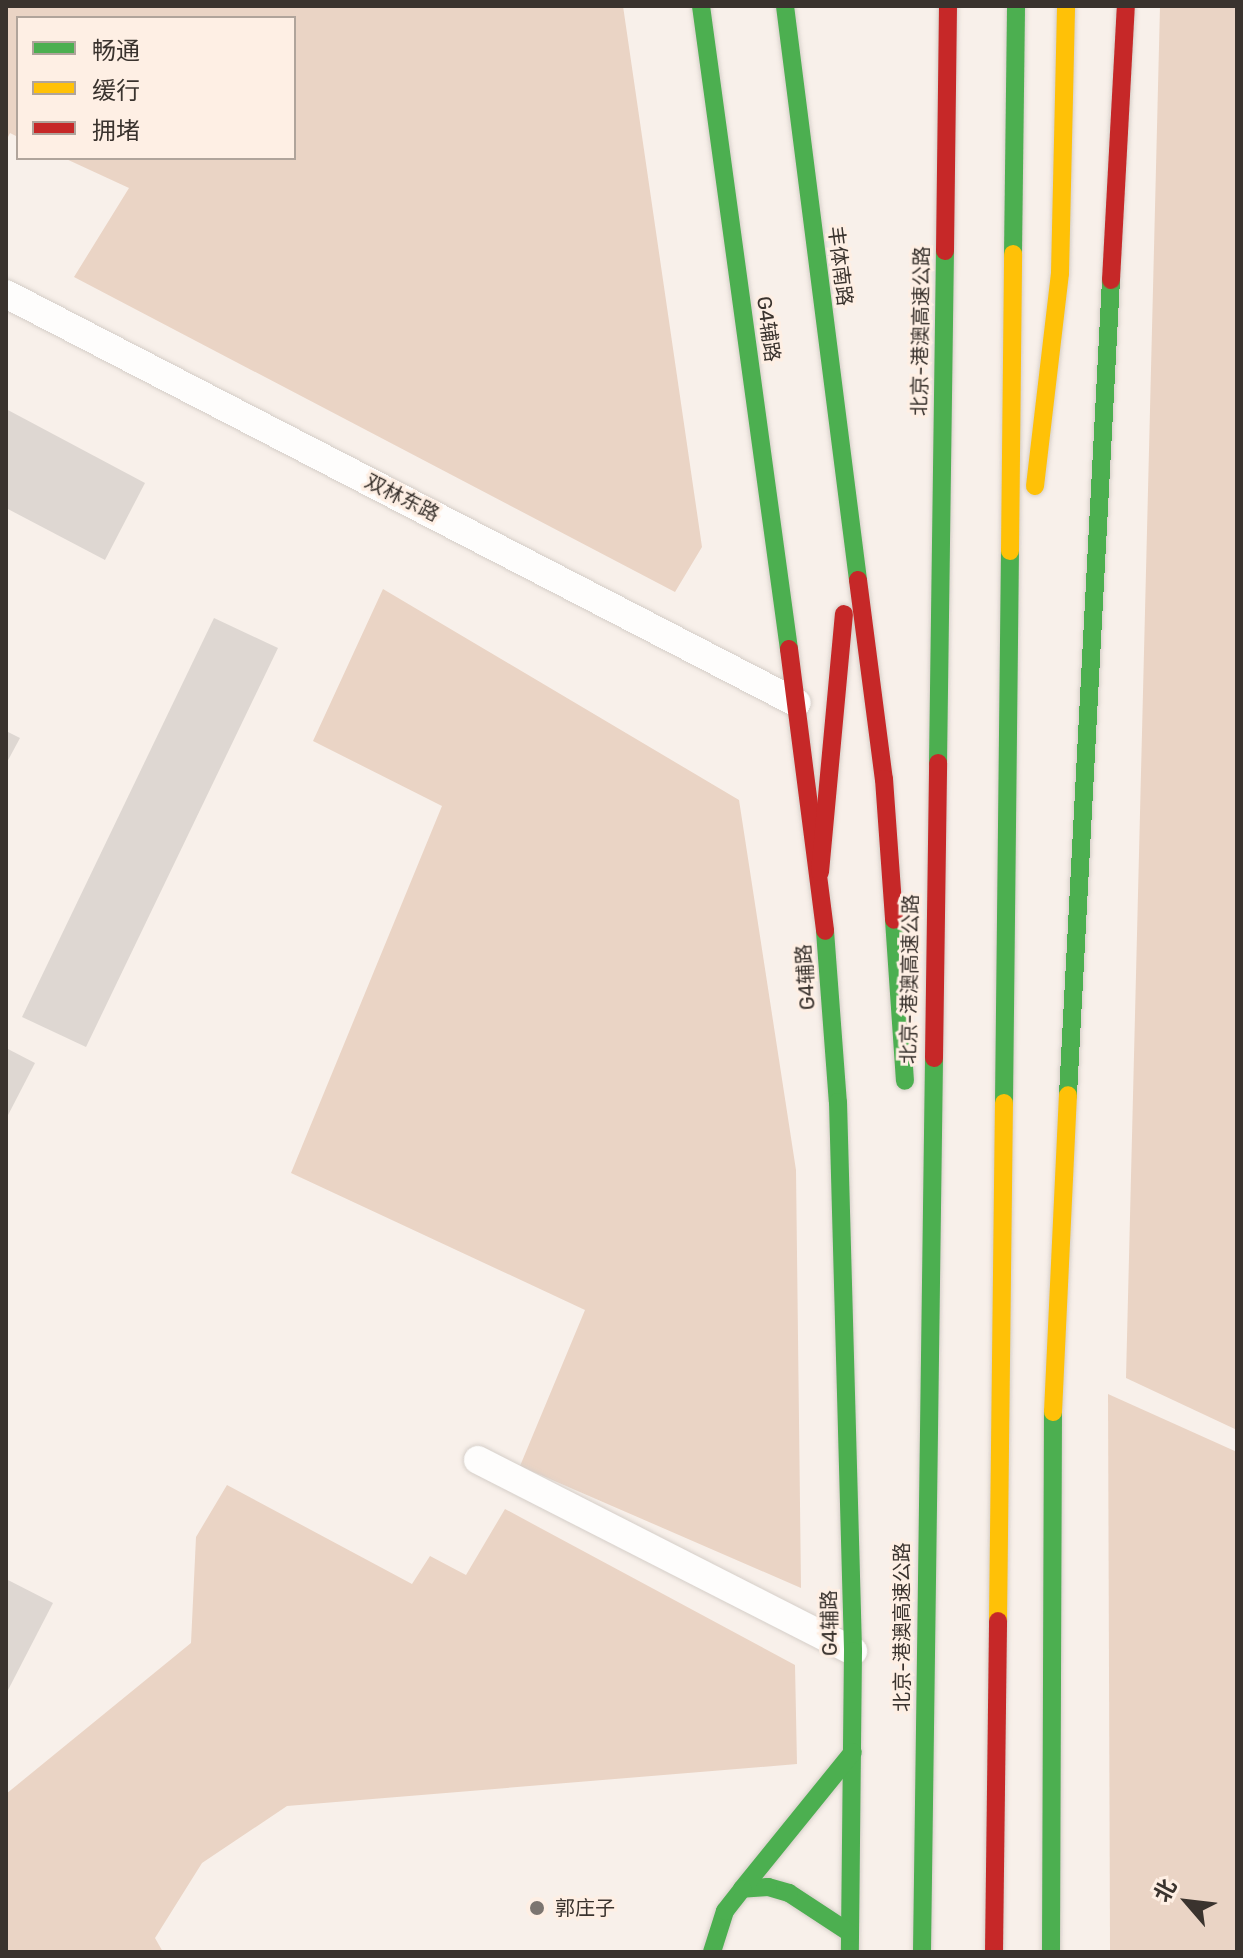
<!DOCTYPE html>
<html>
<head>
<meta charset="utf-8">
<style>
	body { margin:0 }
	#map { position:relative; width:1243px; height:1958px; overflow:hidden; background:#f8f0ea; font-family:Rubik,"Noto Sans SC",sans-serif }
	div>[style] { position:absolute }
	.green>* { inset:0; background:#ead4c5 }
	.building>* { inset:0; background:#ded7d2 }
	.roads { filter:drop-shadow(0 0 2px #d5cec8) drop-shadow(0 0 2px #d5cec8) }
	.street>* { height:28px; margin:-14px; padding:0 14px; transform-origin:14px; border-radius:14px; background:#fefdfc }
	.fast>* { height:18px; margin:-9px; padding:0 9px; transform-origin:9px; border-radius:9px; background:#4caf50 }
	.slow>* { height:18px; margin:-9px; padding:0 9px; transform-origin:9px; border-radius:9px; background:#ffc107 }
	.jam>* { height:18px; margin:-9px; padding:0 9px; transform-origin:9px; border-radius:9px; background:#c62828 }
	.dots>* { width:22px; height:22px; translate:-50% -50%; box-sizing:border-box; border:4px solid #feefe4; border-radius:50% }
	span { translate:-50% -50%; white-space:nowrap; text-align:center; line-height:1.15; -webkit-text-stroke:6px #feefe4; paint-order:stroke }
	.street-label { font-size:20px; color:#3a332e }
	.poi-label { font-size:20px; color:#3a332e }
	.left { translate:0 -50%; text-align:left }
	.frame { position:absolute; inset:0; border:8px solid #3a332e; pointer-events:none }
	.legend { position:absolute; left:16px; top:16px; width:280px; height:144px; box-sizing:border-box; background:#feefe4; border:2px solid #b0a49b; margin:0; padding:10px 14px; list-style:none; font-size:24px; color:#3a332e }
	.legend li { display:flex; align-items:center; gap:16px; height:40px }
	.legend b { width:40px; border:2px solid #b0a49b }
	.north { position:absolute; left:1147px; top:1862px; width:80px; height:80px; -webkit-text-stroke:6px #feefe4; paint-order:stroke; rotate:298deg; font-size:22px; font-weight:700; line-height:32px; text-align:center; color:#3a332e }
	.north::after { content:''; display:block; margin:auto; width:28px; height:36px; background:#3a332e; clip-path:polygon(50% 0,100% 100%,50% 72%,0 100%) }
</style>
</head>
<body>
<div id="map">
	<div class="green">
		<div style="clip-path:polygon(6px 6px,623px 6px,702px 547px,675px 592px,74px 277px,129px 188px,64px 158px,294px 158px,294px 18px,18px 18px,18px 137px,10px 133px,6px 141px)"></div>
		<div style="clip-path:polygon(1160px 6px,1237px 6px,1237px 1430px,1126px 1378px)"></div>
		<div style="clip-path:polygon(383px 589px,739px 800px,796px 1170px,801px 1588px,520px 1466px,585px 1310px,291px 1173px,442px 806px,313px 741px)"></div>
		<div style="clip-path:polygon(1108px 1394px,1237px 1452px,1237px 1952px,1110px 1952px)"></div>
		<div style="clip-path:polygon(227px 1485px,412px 1584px,430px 1556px,466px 1575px,505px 1509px,795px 1665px,797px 1764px,287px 1806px,202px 1863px,155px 1938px,163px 1952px,6px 1952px,6px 1794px,191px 1643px,196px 1537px)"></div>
	</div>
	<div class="building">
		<div style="clip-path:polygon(6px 409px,145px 483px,105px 560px,6px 508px)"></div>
		<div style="clip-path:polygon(214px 618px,278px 648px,86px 1047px,22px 1017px)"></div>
		<div style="clip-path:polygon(6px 731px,20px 738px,6px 764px)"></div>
		<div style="clip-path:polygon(6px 1048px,35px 1063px,6px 1119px)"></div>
		<div style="clip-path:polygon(6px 1579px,53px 1603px,6px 1694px)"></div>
	</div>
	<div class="roads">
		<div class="street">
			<div style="left:6px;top:294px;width:890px;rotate:27.34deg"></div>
			<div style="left:478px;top:1460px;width:421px;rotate:27deg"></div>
		</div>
		<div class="fast">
			<div style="left:701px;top:6px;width:649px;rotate:82.21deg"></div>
			<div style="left:785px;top:6px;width:579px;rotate:82.75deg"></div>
			<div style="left:1013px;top:254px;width:248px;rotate:-89.3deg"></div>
			<div style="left:938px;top:763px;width:512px;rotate:-89.22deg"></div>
			<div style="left:894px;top:920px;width:161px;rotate:86.1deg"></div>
			<div style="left:825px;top:931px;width:171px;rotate:85.7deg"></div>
			<div style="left:838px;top:1102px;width:549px;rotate:88.43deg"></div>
			<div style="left:853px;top:1651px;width:301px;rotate:90.6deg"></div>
			<div style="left:1068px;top:1095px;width:816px;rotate:-86.98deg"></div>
			<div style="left:1004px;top:1103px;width:552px;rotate:-89.38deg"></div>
			<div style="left:850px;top:1933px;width:73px;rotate:-146.7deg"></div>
			<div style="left:789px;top:1893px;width:22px;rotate:-164deg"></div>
			<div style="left:768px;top:1887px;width:26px;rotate:176deg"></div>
			<div style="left:742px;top:1889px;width:176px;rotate:-51deg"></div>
			<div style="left:712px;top:1952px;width:43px;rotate:-72.4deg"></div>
			<div style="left:725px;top:1911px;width:28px;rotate:-52deg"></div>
			<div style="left:922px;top:1952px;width:894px;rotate:-89.23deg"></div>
			<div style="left:1051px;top:1952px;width:540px;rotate:-89.79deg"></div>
		</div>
		<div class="slow">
			<div style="left:1035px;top:486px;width:214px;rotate:-83.3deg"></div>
			<div style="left:1060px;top:273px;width:267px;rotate:-88.7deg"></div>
			<div style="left:1010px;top:551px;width:297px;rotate:-89.4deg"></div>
			<div style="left:1053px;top:1412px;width:317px;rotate:-87.3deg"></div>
			<div style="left:998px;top:1621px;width:518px;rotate:-89.34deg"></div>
		</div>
		<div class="jam">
			<div style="left:945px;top:251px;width:245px;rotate:-89.3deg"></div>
			<div style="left:1111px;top:280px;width:274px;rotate:-86.9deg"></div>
			<div style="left:858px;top:580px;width:201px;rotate:82.6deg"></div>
			<div style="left:884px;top:779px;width:141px;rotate:85.9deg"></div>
			<div style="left:789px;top:649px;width:284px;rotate:82.7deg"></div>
			<div style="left:820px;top:872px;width:259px;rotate:-84.7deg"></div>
			<div style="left:934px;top:1058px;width:295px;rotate:-89.2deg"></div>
			<div style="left:994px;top:1952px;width:331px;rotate:-89.3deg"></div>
		</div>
	</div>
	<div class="dots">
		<div style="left:537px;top:1908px;background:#7c7570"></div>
	</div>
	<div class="street-label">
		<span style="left:840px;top:266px;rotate:83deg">丰体南路</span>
		<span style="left:768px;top:329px;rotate:82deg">G4辅路</span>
		<span style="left:921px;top:331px;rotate:-89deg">北京-港澳高速公路</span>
		<span style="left:402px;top:498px;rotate:27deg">双林东路</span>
		<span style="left:806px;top:977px;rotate:-94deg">G4辅路</span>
		<span style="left:910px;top:979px;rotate:-89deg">北京-港澳高速公路</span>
		<span style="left:830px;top:1623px;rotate:-91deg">G4辅路</span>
		<span style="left:902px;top:1627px;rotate:-90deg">北京-港澳高速公路</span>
	</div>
	<div class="poi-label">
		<span class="left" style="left:555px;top:1908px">郭庄子</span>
	</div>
	<div class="frame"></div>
	<ul class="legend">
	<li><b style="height:10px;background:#4caf50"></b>畅通</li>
	<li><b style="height:10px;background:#ffc107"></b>缓行</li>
	<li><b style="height:10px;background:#c62828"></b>拥堵</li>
	</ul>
	<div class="north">北</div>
</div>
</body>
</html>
